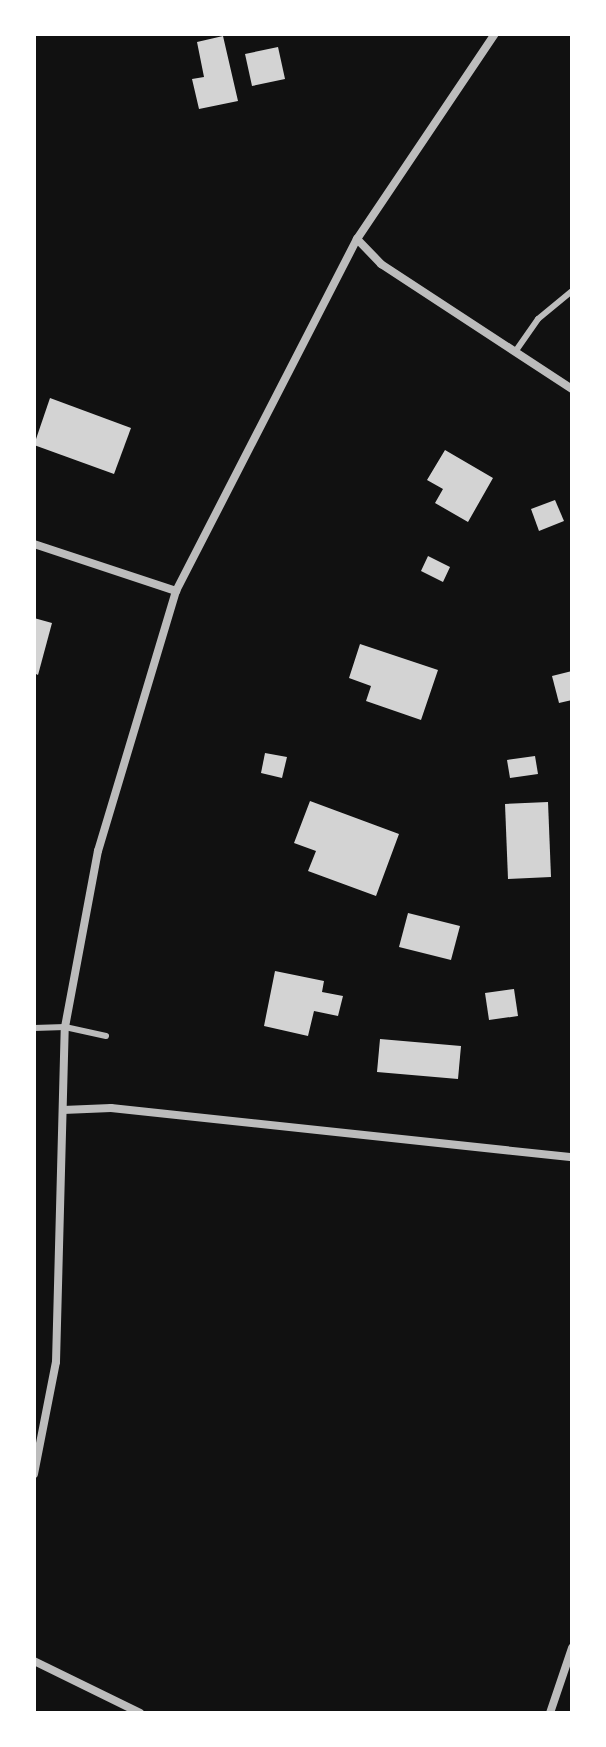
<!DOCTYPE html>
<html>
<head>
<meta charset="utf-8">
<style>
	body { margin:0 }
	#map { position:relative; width:606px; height:1747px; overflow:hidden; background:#111; font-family:"Asap Condensed",sans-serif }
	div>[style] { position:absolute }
	.building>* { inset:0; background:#d3d3d3 }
	.service>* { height:6px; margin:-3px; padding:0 3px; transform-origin:3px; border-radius:3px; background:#bcbcbc }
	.minor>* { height:8px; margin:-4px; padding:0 4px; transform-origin:4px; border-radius:4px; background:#bcbcbc }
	span { translate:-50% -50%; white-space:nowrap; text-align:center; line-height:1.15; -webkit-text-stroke:7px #fff; paint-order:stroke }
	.frame { position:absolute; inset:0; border:36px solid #fff; pointer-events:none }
</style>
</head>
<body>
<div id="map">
	<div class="building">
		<div style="clip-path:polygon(223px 36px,238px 101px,199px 109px,192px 79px,204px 77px,197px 42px)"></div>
		<div style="clip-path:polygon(278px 47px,285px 79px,252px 86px,245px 54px)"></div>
		<div style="clip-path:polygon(50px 398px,131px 428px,114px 474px,34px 445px)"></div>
		<div style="clip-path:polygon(445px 450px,493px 478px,468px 522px,435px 503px,443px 489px,427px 480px)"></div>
		<div style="clip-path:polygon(555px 500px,564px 521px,539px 531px,531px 509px)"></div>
		<div style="clip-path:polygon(428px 556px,450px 567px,443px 582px,421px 571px)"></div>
		<div style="clip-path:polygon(34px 618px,52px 623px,38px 675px,34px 673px)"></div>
		<div style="clip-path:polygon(360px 644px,438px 670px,421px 720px,366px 701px,371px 686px,349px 678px)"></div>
		<div style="clip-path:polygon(572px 671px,572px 700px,559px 703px,552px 676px)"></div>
		<div style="clip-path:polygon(265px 753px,287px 757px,282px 778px,261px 773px)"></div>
		<div style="clip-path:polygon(535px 756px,538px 774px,510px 778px,507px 760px)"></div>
		<div style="clip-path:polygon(310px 801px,399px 834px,376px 896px,308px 871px,316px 851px,294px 843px)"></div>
		<div style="clip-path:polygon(548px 802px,551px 877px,508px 879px,505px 804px)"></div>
		<div style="clip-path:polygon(408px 913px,460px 926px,451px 960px,399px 947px)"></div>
		<div style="clip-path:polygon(275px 971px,324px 981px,322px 992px,343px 996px,338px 1016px,314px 1011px,308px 1036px,264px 1026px)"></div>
		<div style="clip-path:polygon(514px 989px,518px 1016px,489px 1020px,485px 993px)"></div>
		<div style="clip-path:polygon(380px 1039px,461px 1046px,458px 1079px,377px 1072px)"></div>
	</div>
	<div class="service">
		<div style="left:515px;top:352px;width:40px;rotate:-55.1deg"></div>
		<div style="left:538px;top:319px;width:44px;rotate:-39.5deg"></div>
		<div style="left:34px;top:1028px;width:31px;rotate:-2deg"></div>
		<div style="left:65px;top:1027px;width:42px;rotate:12.4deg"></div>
	</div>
	<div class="minor">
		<div style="left:357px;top:239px;width:35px;rotate:46deg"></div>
		<div style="left:381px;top:264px;width:228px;rotate:33.2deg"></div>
		<div style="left:34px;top:544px;width:150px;rotate:18.3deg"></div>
		<div style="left:63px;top:1110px;width:48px;rotate:-2.4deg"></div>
		<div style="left:111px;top:1108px;width:464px;rotate:6.1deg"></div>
		<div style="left:34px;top:1474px;width:114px;rotate:-78.9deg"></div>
		<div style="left:56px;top:1362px;width:335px;rotate:-88.5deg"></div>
		<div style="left:65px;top:1027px;width:179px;rotate:-79.4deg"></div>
		<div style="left:98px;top:851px;width:271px;rotate:-73.3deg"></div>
		<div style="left:176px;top:591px;width:396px;rotate:-62.8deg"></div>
		<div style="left:357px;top:239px;width:247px;rotate:-56.1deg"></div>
		<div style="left:34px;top:1661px;width:118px;rotate:26.1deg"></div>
		<div style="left:550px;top:1713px;width:69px;rotate:-71.3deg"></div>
	</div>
	<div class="frame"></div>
</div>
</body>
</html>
